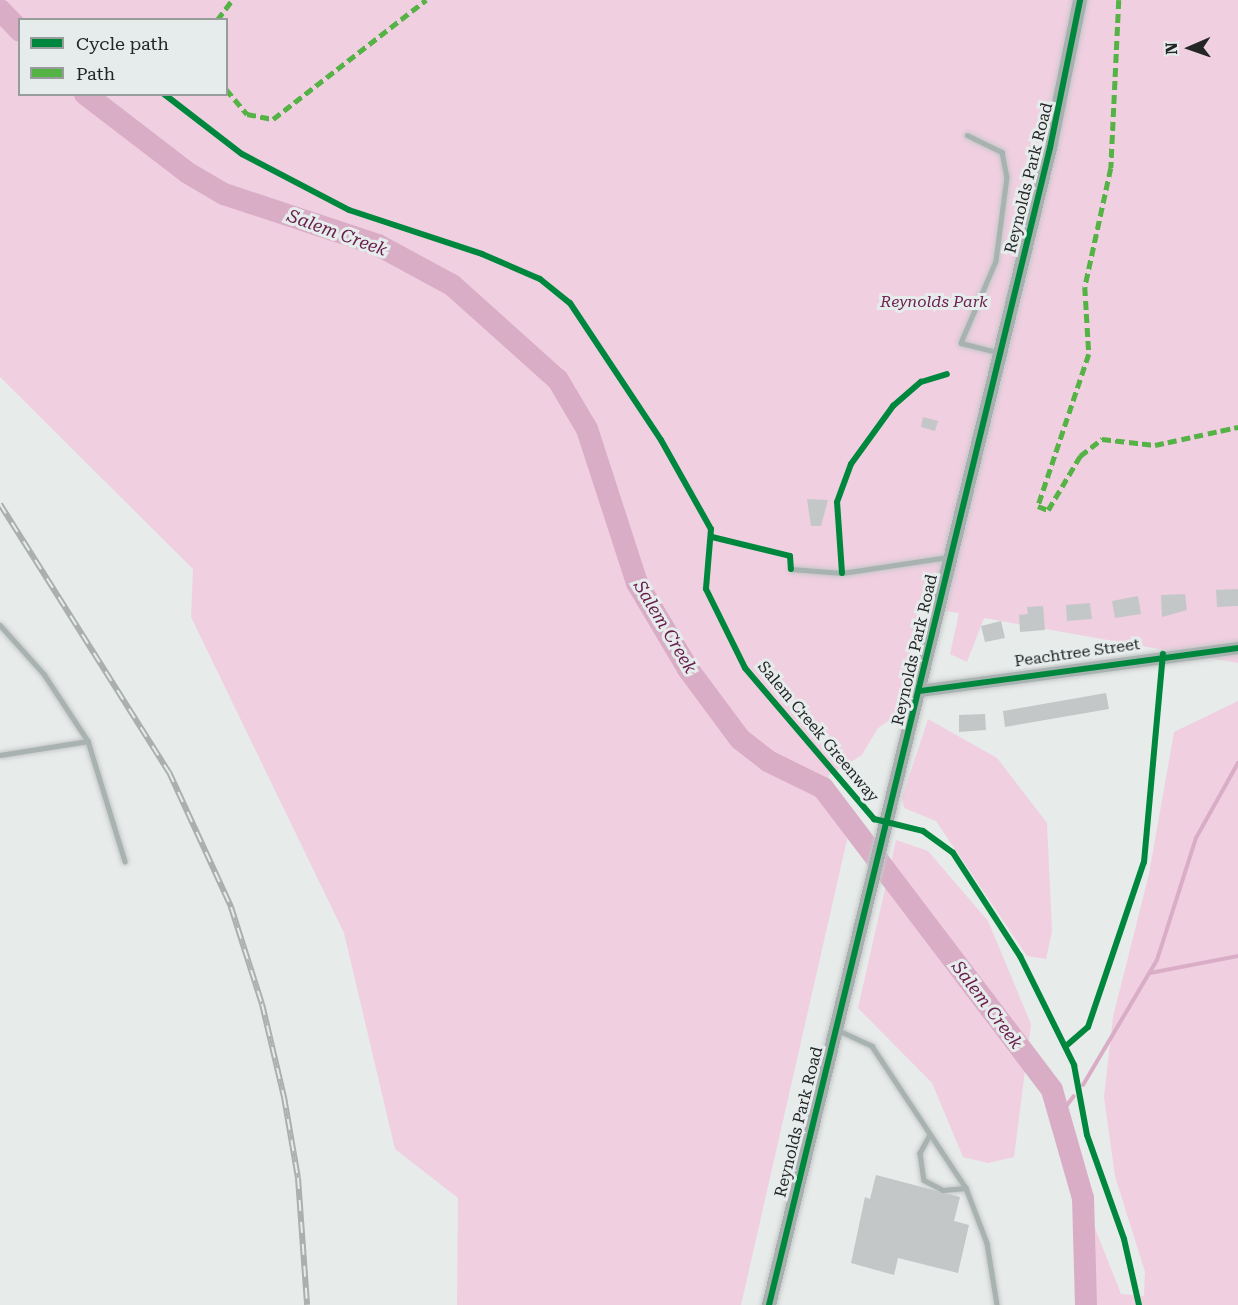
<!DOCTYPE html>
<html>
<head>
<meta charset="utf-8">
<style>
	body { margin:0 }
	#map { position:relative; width:1238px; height:1305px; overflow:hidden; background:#e7ebea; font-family:"Roboto Serif",serif }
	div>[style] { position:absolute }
	.green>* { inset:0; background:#f0cfe1 }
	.stream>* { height:4px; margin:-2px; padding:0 2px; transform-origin:2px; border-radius:2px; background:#daadc6 }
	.river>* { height:22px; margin:-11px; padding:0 11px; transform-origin:11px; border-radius:11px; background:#daadc6 }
	.building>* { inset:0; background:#c4c7c7 }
	.roads { filter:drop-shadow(0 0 2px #c5c7c7) drop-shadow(0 0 2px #c5c7c7) }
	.service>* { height:4.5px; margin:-2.25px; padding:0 2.25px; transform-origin:2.25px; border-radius:2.25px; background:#a7b2b1 }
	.tertiary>* { height:12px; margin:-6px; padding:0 6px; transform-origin:6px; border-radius:6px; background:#a7b2b1 }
	.secondary>* { height:14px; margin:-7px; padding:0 7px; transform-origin:7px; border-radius:7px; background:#a6b0ae }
	.rail>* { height:6px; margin-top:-3px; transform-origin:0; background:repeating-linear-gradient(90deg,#e6eceb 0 11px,#abb0af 0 22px); box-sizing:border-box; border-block:2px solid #abb0af }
	.quiet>* { height:4.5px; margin-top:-2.25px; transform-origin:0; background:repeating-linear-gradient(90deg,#55b245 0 9px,transparent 0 13.5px) }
	.cycleway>* { height:6px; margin:-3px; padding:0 3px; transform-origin:3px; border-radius:3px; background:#00873e }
	span { translate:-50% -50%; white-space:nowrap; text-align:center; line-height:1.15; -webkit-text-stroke:6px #e6eceb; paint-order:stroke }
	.street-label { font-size:16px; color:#242626 }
	.park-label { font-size:16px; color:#6e2351; font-style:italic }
	.water-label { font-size:18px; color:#681c4b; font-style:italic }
	.legend { position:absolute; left:18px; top:18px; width:210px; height:78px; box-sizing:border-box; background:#e6eceb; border:2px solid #989d9c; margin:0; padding:8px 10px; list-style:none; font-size:18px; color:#242626 }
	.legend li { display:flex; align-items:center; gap:12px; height:30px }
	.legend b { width:30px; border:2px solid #989d9c }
	.north { position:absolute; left:1160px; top:18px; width:60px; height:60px; -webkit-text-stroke:4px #e6eceb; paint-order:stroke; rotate:268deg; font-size:16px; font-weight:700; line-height:24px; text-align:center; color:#242626 }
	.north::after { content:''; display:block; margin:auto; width:21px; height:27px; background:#242626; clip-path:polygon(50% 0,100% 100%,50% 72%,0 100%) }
</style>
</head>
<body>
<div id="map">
	<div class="green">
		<div style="clip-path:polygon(evenodd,0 0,1238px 0,1238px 663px,984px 618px,967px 662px,950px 654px,959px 613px,921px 607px,897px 715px,878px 728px,862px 755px,828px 776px,849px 831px,741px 1305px,457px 1305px,458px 1198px,395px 1149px,344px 933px,191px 617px,193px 569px,0 377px,0 0,20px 20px,226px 20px,226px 94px,20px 94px,20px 20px)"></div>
		<div style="clip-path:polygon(1238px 701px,1238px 1305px,1075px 1305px,1079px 1249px,1089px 1213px,1121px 1294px,1144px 1296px,1145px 1272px,1115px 1176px,1104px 1097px,1113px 1017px,1149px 874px,1174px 732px)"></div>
		<div style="clip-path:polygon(928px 719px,997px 758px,1047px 823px,1052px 931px,1046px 959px,1027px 956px,936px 821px,904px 808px,902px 798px)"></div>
		<div style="clip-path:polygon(896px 840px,928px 851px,988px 921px,1031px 1024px,1014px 1157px,988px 1163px,963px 1157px,932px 1083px,858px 1008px)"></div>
	</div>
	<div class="stream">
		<div style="left:1150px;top:973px;width:90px;rotate:-10.9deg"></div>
		<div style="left:1083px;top:1085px;width:145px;rotate:-59.4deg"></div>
		<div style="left:1157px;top:960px;width:128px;rotate:-72.3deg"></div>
		<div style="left:1196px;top:838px;width:86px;rotate:-60.8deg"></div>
		<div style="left:1061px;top:1113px;width:21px;rotate:-53deg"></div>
	</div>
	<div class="river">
		<div style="left:0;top:10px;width:29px;rotate:46deg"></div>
		<div style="left:85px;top:94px;width:130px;rotate:37.5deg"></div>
		<div style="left:188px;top:173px;width:42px;rotate:30.3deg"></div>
		<div style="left:224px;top:194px;width:162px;rotate:18.3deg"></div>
		<div style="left:378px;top:245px;width:84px;rotate:28.4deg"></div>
		<div style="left:452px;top:285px;width:142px;rotate:41.9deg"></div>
		<div style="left:558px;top:380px;width:57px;rotate:59.4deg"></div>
		<div style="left:587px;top:429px;width:162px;rotate:72deg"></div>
		<div style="left:637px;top:583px;width:100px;rotate:59.3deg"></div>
		<div style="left:688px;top:669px;width:87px;rotate:53.4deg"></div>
		<div style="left:740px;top:739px;width:36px;rotate:38deg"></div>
		<div style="left:768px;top:761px;width:61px;rotate:26.1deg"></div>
		<div style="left:823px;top:788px;width:379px;rotate:52.8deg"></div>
		<div style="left:1052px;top:1090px;width:112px;rotate:74deg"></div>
		<div style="left:1083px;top:1198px;width:107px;rotate:88.4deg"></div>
	</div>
	<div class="building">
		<div style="clip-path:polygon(923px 417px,938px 421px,935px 431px,921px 427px)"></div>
		<div style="clip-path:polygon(807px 499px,828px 500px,821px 526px,811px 526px)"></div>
		<div style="clip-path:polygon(1238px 589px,1238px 606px,1217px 607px,1216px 590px)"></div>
		<div style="clip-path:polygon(1185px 594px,1187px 610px,1162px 617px,1161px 595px)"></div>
		<div style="clip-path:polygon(1138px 596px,1141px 614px,1115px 618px,1112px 601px)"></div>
		<div style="clip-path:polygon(1090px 603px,1092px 619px,1067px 621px,1066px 605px)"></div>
		<div style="clip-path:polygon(1043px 606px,1045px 630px,1020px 632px,1019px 615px,1028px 614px,1027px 607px)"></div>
		<div style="clip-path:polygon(1001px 621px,1005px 638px,985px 642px,981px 626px)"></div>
		<div style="clip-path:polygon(1106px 693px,1109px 709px,1005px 727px,1003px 711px)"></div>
		<div style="clip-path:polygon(985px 714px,986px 730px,959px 732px,959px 715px)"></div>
		<div style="clip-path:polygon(876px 1175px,960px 1197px,954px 1221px,969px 1225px,958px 1273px,898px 1258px,894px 1275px,851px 1263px,865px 1197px,870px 1199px)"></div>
	</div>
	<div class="roads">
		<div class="service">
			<div style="left:967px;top:135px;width:39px;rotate:26deg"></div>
			<div style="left:1002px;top:152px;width:25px;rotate:79deg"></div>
			<div style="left:1007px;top:177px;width:85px;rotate:97.5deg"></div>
			<div style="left:996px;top:261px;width:89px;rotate:113.1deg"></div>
			<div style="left:961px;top:343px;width:38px;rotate:14deg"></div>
			<div style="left:791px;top:569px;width:51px;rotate:4.5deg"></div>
			<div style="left:842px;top:573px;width:107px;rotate:-8.6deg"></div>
			<div style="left:0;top:625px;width:66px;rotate:48.1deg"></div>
			<div style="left:44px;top:674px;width:80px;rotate:56.7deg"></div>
			<div style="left:88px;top:741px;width:126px;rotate:72.9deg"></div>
			<div style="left:0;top:755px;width:89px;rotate:-9deg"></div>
			<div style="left:838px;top:1030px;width:38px;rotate:25deg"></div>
			<div style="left:872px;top:1046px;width:170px;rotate:56.5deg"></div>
			<div style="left:966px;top:1188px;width:59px;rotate:69.1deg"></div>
			<div style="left:987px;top:1243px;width:63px;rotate:80.8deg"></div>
			<div style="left:930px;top:1135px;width:21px;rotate:119deg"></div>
			<div style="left:920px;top:1153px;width:27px;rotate:82deg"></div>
			<div style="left:924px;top:1180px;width:21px;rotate:28deg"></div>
			<div style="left:943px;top:1190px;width:23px;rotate:-5deg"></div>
		</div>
		<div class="tertiary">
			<div style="left:920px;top:691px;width:321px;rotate:-7.7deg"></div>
		</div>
		<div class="secondary">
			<div style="left:769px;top:1305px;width:1191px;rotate:-76.35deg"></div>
			<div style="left:1050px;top:148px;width:151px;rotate:-78.5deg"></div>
		</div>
	</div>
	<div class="rail">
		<div style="left:0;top:504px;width:317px;rotate:57.8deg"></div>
		<div style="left:169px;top:772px;width:149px;rotate:65.3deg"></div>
		<div style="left:231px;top:907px;width:102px;rotate:72.3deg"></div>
		<div style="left:262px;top:1004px;width:96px;rotate:76.7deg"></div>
		<div style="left:284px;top:1097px;width:82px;rotate:80.2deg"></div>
		<div style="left:298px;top:1178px;width:127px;rotate:85.9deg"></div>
	</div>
	<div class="quiet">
		<div style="left:1119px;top:0;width:168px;rotate:92.7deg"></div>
		<div style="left:1111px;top:168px;width:122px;rotate:102.3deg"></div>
		<div style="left:1085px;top:287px;width:67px;rotate:86.6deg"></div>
		<div style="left:1089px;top:354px;width:160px;rotate:108.5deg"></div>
		<div style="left:1038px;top:506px;width:11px;rotate:22deg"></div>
		<div style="left:1048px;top:510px;width:63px;rotate:-59.3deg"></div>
		<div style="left:1080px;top:456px;width:28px;rotate:-38deg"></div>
		<div style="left:1102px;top:439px;width:53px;rotate:6.5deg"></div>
		<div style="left:1155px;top:445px;width:85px;rotate:-12.2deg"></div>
		<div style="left:217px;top:20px;width:25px;rotate:-53deg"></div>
		<div style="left:226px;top:89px;width:33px;rotate:50deg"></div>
		<div style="left:247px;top:114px;width:26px;rotate:11deg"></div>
		<div style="left:273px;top:119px;width:194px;rotate:-37.9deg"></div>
	</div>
	<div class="cycleway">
		<div style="left:164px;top:94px;width:98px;rotate:37.6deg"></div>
		<div style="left:242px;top:154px;width:121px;rotate:27.6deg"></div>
		<div style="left:349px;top:210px;width:140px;rotate:18.3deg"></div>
		<div style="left:482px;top:254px;width:63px;rotate:23.3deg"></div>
		<div style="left:540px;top:279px;width:38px;rotate:39deg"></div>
		<div style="left:570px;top:303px;width:164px;rotate:56.4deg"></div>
		<div style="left:661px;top:440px;width:102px;rotate:60.7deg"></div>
		<div style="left:711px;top:529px;width:60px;rotate:94.8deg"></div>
		<div style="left:706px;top:589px;width:88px;rotate:63.7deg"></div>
		<div style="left:745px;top:668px;width:199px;rotate:49.5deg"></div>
		<div style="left:874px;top:819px;width:50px;rotate:13.8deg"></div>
		<div style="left:923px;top:831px;width:37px;rotate:36deg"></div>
		<div style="left:953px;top:853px;width:123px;rotate:57deg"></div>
		<div style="left:1020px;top:956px;width:122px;rotate:63.6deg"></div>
		<div style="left:1074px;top:1065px;width:71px;rotate:79.5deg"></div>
		<div style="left:1087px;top:1135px;width:110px;rotate:70.4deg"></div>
		<div style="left:1124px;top:1239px;width:68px;rotate:77.2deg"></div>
		<div style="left:712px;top:537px;width:80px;rotate:13.7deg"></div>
		<div style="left:790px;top:556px;width:13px;rotate:86deg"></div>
		<div style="left:842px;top:573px;width:71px;rotate:-94deg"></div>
		<div style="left:837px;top:502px;width:40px;rotate:-69.8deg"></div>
		<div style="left:851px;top:464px;width:72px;rotate:-54.1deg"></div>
		<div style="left:893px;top:406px;width:37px;rotate:-41deg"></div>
		<div style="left:921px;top:382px;width:27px;rotate:-17deg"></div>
		<div style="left:920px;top:691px;width:321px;rotate:-7.7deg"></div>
		<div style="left:1066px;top:1046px;width:29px;rotate:-41deg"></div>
		<div style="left:1088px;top:1027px;width:174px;rotate:-71.3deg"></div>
		<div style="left:1144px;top:862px;width:209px;rotate:-84.8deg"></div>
		<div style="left:769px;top:1305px;width:1191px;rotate:-76.35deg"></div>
		<div style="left:1050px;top:148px;width:151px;rotate:-78.5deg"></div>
	</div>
	<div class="street-label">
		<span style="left:1029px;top:178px;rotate:-76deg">Reynolds Park Road</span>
		<span style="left:915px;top:650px;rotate:-77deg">Reynolds Park Road</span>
		<span style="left:1077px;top:653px;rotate:-8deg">Peachtree Street</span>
		<span style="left:818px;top:732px;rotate:50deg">Salem Creek Greenway</span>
		<span style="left:799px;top:1122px;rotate:-76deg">Reynolds Park Road</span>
	</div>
	<div class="park-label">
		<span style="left:934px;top:302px">Reynolds Park</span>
	</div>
	<div class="water-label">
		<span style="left:337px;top:233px;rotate:20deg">Salem Creek</span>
		<span style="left:665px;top:627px;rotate:59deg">Salem Creek</span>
		<span style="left:987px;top:1005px;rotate:53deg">Salem Creek</span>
	</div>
	<ul class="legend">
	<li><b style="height:8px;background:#00873e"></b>Cycle path</li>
	<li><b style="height:8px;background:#55b245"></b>Path</li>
	</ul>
	<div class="north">N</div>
</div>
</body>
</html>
